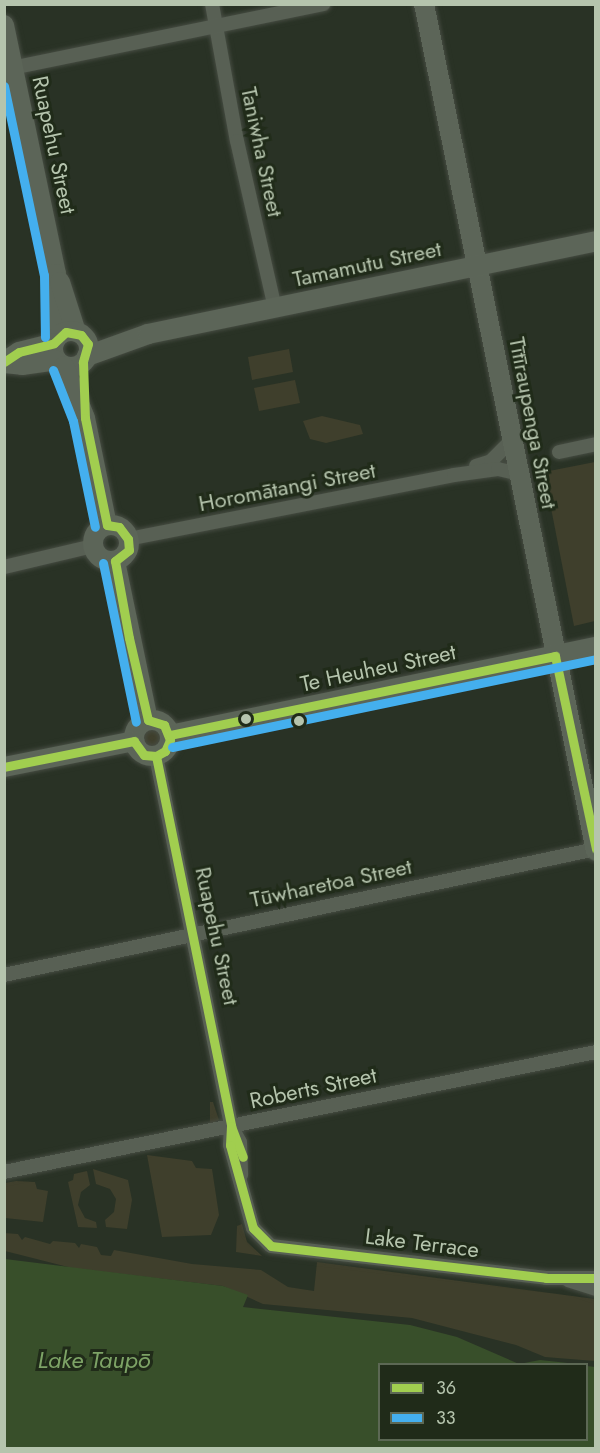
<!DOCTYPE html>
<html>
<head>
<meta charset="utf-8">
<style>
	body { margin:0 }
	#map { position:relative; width:600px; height:1453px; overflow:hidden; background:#293225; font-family:Jost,sans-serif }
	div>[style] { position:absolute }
	.green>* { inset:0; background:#3f3f2c }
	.round { border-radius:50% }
	.water>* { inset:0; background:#384f2a }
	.roads { filter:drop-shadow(0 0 2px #464c42) drop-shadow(0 0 2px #464c42) }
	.street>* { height:14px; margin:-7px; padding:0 7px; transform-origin:7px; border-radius:7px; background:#586054 }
	.secondary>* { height:20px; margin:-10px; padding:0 10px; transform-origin:10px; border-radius:10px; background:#5c6558 }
	.secondary>.ring { margin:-10px; padding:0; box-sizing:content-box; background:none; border:20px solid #5c6558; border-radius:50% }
	.bus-1>* { height:9px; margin:-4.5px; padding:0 4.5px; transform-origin:4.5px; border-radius:4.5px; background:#a1ce4f }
	.bus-2>* { height:9px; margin:-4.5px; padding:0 4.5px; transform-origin:4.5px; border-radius:4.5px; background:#44afee }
	.dots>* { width:16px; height:16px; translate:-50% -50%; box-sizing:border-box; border:3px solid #202b19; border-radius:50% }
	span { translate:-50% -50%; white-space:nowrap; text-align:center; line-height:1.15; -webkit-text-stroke:6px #202b19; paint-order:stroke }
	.street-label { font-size:22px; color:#b5c4ad }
	.water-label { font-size:24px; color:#7da366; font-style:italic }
	.frame { position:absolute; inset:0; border:6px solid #b5c4ad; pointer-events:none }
	.legend { position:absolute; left:378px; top:1363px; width:210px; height:78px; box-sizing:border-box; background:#202b19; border:2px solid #5c6854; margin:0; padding:8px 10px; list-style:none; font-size:18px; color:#b5c4ad }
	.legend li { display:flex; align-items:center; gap:12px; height:30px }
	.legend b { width:30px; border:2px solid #5c6854 }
</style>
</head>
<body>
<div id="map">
	<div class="green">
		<div style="clip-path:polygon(289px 349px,293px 372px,252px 380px,248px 357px)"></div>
		<div style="clip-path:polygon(295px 380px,300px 403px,259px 411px,254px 388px)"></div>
		<div style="clip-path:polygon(322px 416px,360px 425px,363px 434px,326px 443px,310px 439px,303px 421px)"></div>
		<div style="clip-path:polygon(595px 462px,595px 621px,574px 626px,544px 472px)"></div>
		<div class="round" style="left:140px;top:727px;width:22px;height:22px"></div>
		<div style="clip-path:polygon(210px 1102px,213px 1102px,219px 1120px,210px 1125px)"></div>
		<div style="clip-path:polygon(147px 1155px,192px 1161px,196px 1168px,212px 1169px,219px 1215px,211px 1235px,162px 1237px)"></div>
		<div style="clip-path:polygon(93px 1169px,128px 1180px,132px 1200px,127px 1229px,106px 1227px,105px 1220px,114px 1212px,116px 1199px,110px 1189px,96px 1184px)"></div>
		<div style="clip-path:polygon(87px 1171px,90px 1185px,81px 1192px,78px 1205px,85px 1218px,96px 1222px,97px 1228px,78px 1227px,68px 1182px,73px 1180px,74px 1174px)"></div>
		<div style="clip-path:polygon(16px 1181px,35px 1182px,37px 1189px,48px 1191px,43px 1222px,5px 1218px,5px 1183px)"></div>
		<div style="clip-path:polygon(242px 1224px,247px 1242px,262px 1256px,236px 1252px,237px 1226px)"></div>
		<div style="clip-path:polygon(4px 1233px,18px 1234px,22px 1240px,25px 1237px,50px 1244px,53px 1241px,75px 1243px,79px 1248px,81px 1244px,97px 1247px,101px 1255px,111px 1256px,114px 1250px,192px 1264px,261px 1270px,288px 1287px,314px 1291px,317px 1262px,595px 1299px,595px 1361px,545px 1357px,516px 1345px,412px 1318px,263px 1304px,223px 1286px,72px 1268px,5px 1251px)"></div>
	</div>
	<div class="water">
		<div style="clip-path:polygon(5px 1259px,223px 1286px,248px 1295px,243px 1307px,410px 1325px,457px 1337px,519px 1364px,540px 1360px,577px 1364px,380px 1364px,380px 1440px,586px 1440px,587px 1366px,595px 1367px,595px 1448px,5px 1448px)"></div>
	</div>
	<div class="roads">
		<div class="street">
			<div style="left:212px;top:4px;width:139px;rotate:79.7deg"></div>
			<div style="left:237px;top:141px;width:171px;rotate:77.2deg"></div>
			<div style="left:7px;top:69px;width:323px;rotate:-11.6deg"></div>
			<div style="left:559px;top:452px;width:38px;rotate:-12deg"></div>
			<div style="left:476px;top:466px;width:16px;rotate:-18deg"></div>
			<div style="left:491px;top:461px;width:30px;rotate:-45deg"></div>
			<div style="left:128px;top:539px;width:332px;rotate:-11.1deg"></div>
			<div style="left:454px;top:475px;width:44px;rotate:-7.8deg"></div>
			<div style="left:498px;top:469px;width:22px;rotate:13deg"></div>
			<div style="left:4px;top:567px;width:91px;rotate:-13.3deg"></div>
			<div style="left:156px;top:756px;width:378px;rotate:78.5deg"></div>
			<div style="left:231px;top:1126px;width:18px;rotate:61deg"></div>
			<div style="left:240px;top:1142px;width:33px;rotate:88deg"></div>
			<div style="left:4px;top:975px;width:605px;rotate:-12.02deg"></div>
			<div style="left:231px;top:1126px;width:19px;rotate:93deg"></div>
			<div style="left:230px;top:1145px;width:86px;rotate:74.5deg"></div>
			<div style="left:253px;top:1228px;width:25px;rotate:45deg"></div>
			<div style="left:271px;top:1246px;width:277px;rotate:6.6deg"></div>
			<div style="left:546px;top:1278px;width:50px"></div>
			<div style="left:4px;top:1172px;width:604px;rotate:-11.46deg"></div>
			<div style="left:568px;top:1280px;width:29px;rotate:18deg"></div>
		</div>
		<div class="secondary">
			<div style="left:424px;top:4px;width:864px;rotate:78.52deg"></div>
			<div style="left:4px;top:25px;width:254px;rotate:78.2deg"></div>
			<div style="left:56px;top:274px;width:63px;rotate:89.1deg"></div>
			<div style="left:60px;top:282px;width:52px;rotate:72.3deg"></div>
			<div class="ring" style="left:53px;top:331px;width:16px;height:16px"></div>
			<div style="left:87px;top:356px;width:65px;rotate:-19.8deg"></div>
			<div style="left:148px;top:334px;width:458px;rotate:-11.7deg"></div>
			<div style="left:4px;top:362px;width:18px;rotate:-34deg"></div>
			<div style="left:19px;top:352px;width:36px;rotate:-14deg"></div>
			<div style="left:4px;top:363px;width:18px;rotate:6deg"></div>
			<div style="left:22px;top:365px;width:34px;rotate:-8deg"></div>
			<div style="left:64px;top:366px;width:56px;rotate:68deg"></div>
			<div style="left:85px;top:418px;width:109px;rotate:78.4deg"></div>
			<div class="ring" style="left:93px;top:525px;width:16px;height:16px"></div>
			<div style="left:115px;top:561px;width:162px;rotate:78.3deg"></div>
			<div class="ring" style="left:134px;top:720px;width:16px;height:16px"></div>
			<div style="left:170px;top:735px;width:435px;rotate:-11.7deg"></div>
			<div style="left:4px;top:767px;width:133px;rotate:-11.3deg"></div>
		</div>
	</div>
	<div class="bus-1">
		<div style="left:4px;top:362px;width:18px;rotate:-34deg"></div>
		<div style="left:19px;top:352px;width:36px;rotate:-14deg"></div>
		<div style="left:54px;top:343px;width:16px;rotate:-43deg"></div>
		<div style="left:66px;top:332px;width:15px;rotate:11deg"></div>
		<div style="left:81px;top:335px;width:11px;rotate:52deg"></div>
		<div style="left:88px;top:344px;width:19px;rotate:106deg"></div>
		<div style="left:83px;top:362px;width:56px;rotate:88deg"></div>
		<div style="left:85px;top:418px;width:109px;rotate:78.4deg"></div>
		<div style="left:107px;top:525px;width:12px;rotate:9deg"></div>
		<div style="left:119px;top:527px;width:15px;rotate:53deg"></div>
		<div style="left:128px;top:539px;width:11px;rotate:85deg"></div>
		<div style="left:129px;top:550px;width:18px;rotate:142deg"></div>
		<div style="left:115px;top:561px;width:78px;rotate:79.7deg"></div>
		<div style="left:129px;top:638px;width:84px;rotate:77deg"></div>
		<div style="left:148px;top:720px;width:17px;rotate:17deg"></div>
		<div style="left:164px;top:725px;width:16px;rotate:68deg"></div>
		<div style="left:170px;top:740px;width:12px;rotate:114deg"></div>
		<div style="left:165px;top:751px;width:10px;rotate:151deg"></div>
		<div style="left:156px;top:756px;width:12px;rotate:-175deg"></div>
		<div style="left:144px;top:755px;width:17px;rotate:-126deg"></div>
		<div style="left:134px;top:741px;width:133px;rotate:168.7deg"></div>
		<div style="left:170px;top:735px;width:393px;rotate:-11.6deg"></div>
		<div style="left:555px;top:656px;width:197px;rotate:78deg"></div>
		<div style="left:156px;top:756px;width:378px;rotate:78.5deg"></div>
		<div style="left:231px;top:1126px;width:33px;rotate:69deg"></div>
		<div style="left:231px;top:1126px;width:19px;rotate:93deg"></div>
		<div style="left:230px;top:1145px;width:86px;rotate:74.5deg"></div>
		<div style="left:253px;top:1228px;width:25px;rotate:45deg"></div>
		<div style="left:271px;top:1246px;width:277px;rotate:6.6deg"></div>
		<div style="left:546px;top:1278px;width:50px"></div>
	</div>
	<div class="bus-2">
		<div style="left:4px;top:86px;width:193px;rotate:78.1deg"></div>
		<div style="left:44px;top:275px;width:62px;rotate:89.1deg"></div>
		<div style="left:53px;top:370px;width:55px;rotate:68.6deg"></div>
		<div style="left:73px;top:421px;width:108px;rotate:78.3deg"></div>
		<div style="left:103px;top:563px;width:162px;rotate:78.3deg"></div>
		<div style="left:172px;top:747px;width:433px;rotate:-11.7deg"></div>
	</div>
	<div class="dots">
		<div style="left:246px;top:719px;background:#b5c4ad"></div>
		<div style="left:299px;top:721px;background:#b5c4ad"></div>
	</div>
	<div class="street-label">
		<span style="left:54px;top:145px;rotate:78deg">Ruapehu Street</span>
		<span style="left:262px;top:152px;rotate:78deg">Taniwha Street</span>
		<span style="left:367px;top:264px;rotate:-12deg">Tamamutu Street</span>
		<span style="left:533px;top:423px;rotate:79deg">Tītīraupenga Street</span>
		<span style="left:287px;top:487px;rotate:-11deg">Horomātangi Street</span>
		<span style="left:378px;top:668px;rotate:-12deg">Te Heuheu Street</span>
		<span style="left:331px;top:883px;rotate:-12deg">Tūwharetoa Street</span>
		<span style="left:217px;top:936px;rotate:78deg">Ruapehu Street</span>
		<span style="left:313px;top:1088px;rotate:-12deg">Roberts Street</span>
		<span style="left:422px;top:1243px;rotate:7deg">Lake Terrace</span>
	</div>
	<div class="water-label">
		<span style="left:94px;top:1360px">Lake Taupō</span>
	</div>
	<div class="frame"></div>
	<ul class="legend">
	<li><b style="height:8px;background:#a1ce4f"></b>36</li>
	<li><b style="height:8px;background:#44afee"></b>33</li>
	</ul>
</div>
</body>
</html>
